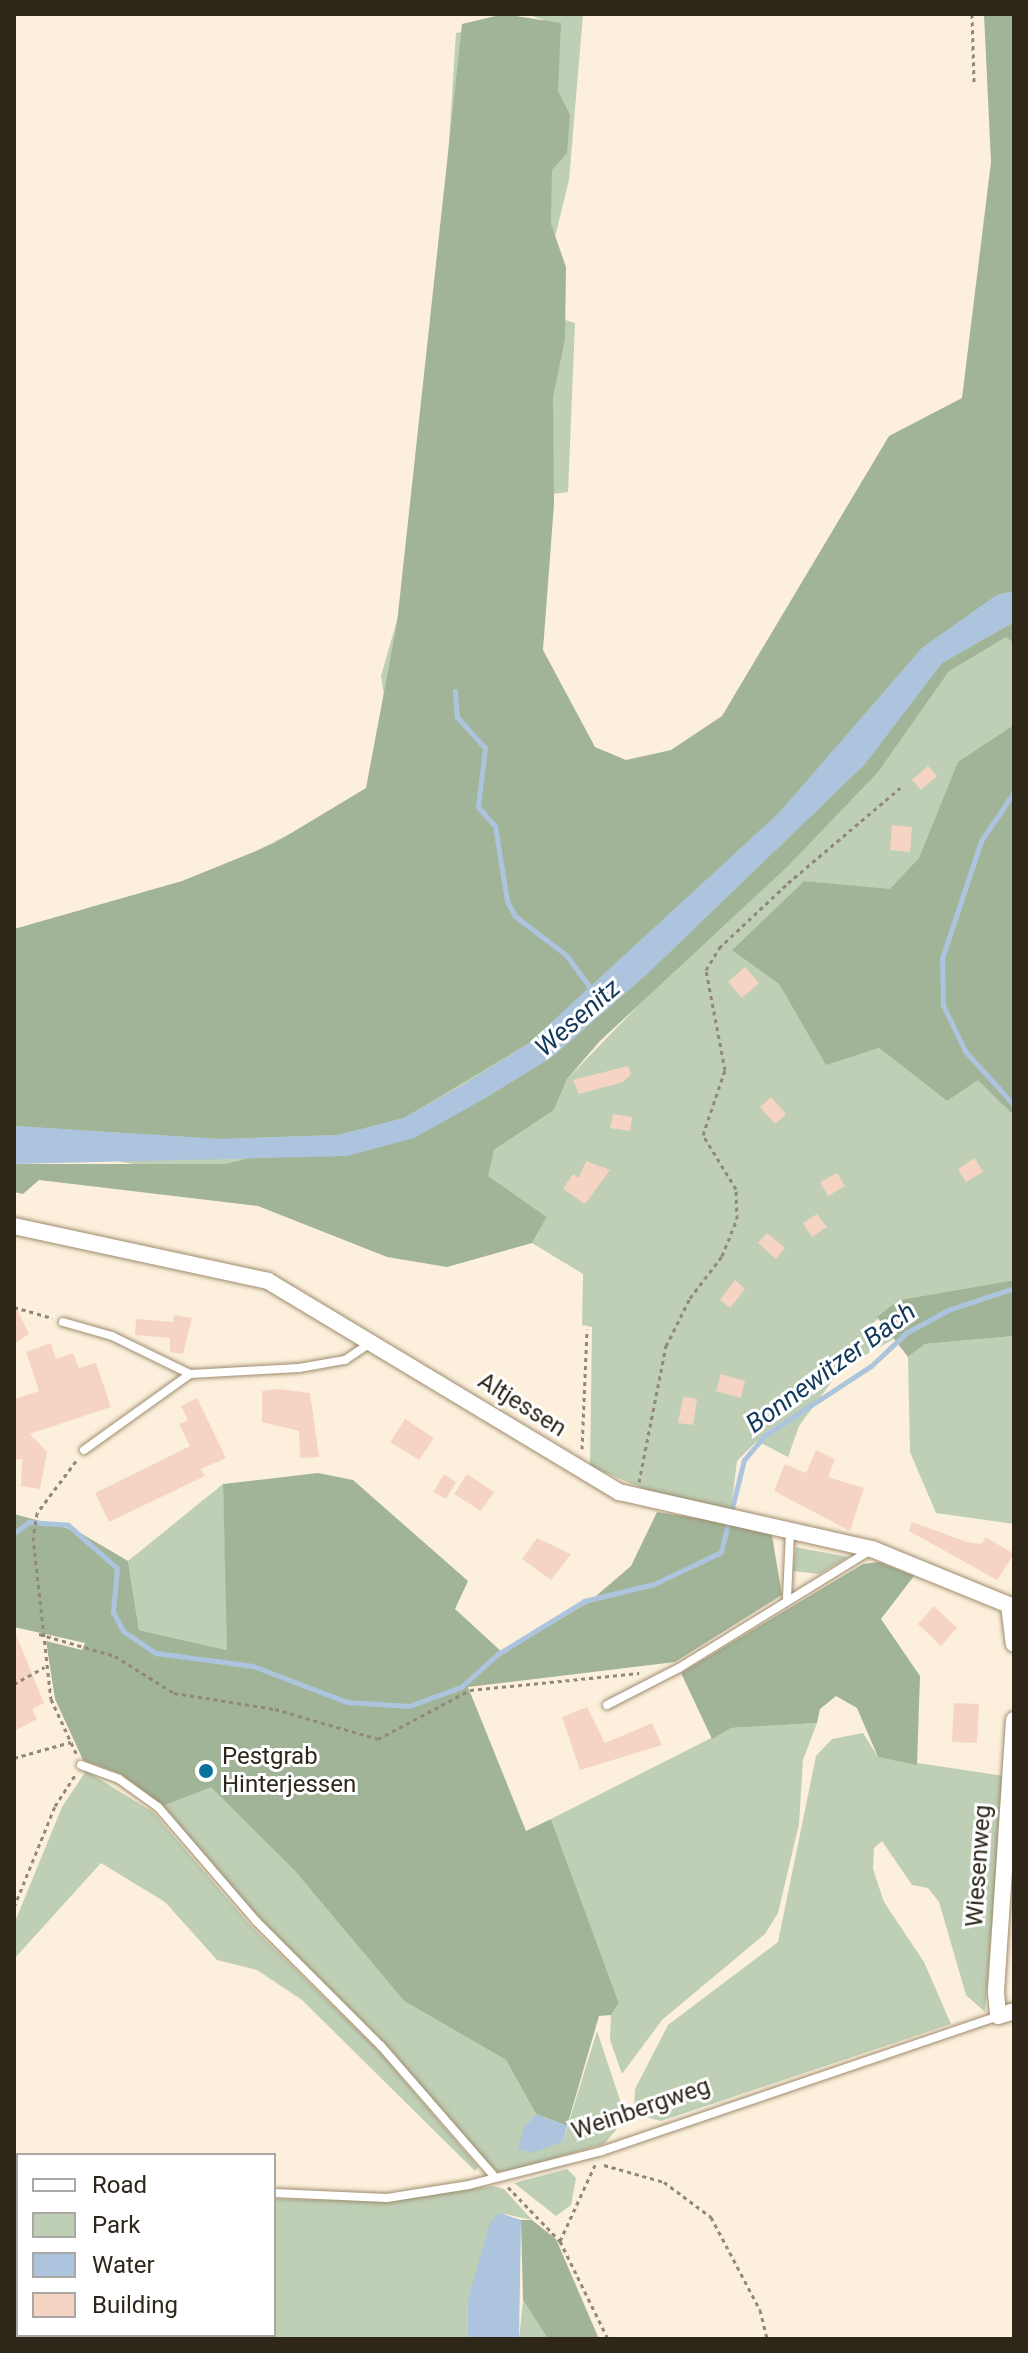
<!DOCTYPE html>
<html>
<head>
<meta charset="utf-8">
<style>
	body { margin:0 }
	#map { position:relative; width:1028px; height:2353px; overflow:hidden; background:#fcf0dc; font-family:Roboto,sans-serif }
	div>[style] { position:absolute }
	.green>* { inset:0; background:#becfb5 }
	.forest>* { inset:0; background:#a2b498 }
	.water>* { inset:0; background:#acc4dd }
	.stream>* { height:5px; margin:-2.5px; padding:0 2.5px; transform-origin:2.5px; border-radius:2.5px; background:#acc4dd }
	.building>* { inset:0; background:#f6d4c3 }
	.path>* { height:3px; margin-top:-1.5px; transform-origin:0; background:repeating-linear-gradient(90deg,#918877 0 4px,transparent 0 8px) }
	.roads { filter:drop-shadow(0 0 2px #9e8b6d) drop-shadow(0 0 2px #9e8b6d) }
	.service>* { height:8px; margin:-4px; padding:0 4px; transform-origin:4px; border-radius:4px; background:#fff }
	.minor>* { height:16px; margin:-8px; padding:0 8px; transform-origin:8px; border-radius:8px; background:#fff }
	.dots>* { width:22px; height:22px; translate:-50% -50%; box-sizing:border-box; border:4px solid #fff; border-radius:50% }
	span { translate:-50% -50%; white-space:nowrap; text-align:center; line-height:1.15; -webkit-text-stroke:6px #fff; paint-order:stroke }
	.street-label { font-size:24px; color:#2d2619 }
	.poi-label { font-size:24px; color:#2d2619 }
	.left { translate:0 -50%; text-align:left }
	.water-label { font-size:26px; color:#12385b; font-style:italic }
	.frame { position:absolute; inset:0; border:16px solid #2d2619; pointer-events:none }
	.legend { position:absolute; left:16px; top:2153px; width:260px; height:184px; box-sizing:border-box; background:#fff; border:2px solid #aba8a3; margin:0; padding:10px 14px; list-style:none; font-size:24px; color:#2d2619 }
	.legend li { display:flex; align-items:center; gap:16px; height:40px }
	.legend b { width:40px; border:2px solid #aba8a3 }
</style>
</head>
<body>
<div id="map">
	<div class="green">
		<div style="clip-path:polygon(evenodd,526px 14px,583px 14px,569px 180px,554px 241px,562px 319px,575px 323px,568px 492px,546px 495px,523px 626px,595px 796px,748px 706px,936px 429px,997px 413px,1014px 338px,1014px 1089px,1001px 1103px,1014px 1116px,1014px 1280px,899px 1300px,863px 1332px,927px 1302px,978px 1304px,1014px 1293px,1014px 1316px,1000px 1325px,955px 1321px,899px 1336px,841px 1369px,799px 1426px,788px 1457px,757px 1441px,737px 1461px,731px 1510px,665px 1498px,590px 1466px,592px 1327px,582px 1325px,583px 1274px,532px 1243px,547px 1217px,487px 1176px,494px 1150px,554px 1110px,567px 1079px,665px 978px,630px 1006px,609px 1002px,595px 1024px,499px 1097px,435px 1136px,377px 1158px,155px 1168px,95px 1157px,14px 1162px,14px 937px,206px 888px,258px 850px,365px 796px,394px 762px,381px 676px,413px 564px,447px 477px,452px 411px,442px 251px,456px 33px,544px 20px,526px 14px,965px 758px,951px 804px,953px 886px,914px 1012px,955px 1095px,947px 1101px,879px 1048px,826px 1064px,779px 984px,733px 949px,804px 881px,890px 890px,919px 859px,965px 758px)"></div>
		<div style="clip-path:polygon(1014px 1336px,1014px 1524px,936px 1513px,910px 1452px,908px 1357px,925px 1344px)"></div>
		<div style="clip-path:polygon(223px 1484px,228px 1650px,139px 1630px,128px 1561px)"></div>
		<div style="clip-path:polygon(796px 1547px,800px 1548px,848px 1557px,819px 1574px,793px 1571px)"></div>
		<div style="clip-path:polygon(817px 1723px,803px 1760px,799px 1824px,778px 1913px,765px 1934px,662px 2020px,622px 2074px,610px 2040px,611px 2015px,619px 2003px,551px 1819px,731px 1728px)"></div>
		<div style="clip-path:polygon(863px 1733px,878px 1757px,1004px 1776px,985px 2012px,966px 1995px,939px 1902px,928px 1888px,912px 1885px,882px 1841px,874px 1848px,873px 1869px,884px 1902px,924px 1962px,951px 2024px,661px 2121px,642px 2116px,634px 2108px,635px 2089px,668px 2025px,778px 1942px,816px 1756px,832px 1739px)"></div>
		<div style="clip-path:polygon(86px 1771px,153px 1812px,251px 1926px,378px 2050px,478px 2167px,475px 2171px,302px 2000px,257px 1970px,217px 1960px,165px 1902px,101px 1863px,14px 1959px,14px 1924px,62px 1807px)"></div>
		<div style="clip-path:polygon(211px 1786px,294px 1870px,404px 2001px,506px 2060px,536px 2114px,524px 2127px,563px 2141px,597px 2031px,620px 2100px,616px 2130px,604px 2144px,527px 2166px,498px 2172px,486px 2162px,385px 2044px,261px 1920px,163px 1806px)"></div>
		<div style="clip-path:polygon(567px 2169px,576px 2178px,571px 2205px,556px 2216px,514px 2183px)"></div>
		<div style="clip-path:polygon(493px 2186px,504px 2189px,532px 2220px,505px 2214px,468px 2299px,467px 2339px,257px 2339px,274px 2335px,274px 2199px,388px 2201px)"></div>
		<div style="clip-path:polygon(18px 2192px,18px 2335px,196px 2339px,14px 2339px)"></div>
		<div style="clip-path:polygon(523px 2300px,548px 2339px,519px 2339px)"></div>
	</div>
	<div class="forest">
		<div style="clip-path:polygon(504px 14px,561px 23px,558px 91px,570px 115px,567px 153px,552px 170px,551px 224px,566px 267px,565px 339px,553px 397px,554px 504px,543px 650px,595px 747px,626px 760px,671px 750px,722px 716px,889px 436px,962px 398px,991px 162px,984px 14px,1014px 14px,1014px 591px,997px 595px,922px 648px,779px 813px,529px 1043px,404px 1118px,338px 1135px,220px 1139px,14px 1126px,14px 929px,182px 881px,273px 844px,366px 788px,397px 623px,462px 24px)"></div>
		<div style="clip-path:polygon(1014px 622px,1014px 643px,1006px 637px,949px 671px,878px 772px,789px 865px,600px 1041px,567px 1079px,554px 1110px,494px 1150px,488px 1176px,547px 1217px,532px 1243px,447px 1267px,387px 1257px,258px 1206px,39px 1180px,23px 1194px,14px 1192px,14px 1164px,226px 1164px,482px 1100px,552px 1057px,646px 975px,864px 765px,942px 663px)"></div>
		<div style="clip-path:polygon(1014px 725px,1014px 1116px,978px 1080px,947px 1101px,879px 1048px,826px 1065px,779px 984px,732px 950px,804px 881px,890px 889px,919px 858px,958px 762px)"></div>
		<div style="clip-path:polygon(1014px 1280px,1014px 1336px,925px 1344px,908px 1357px,877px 1317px,899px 1300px)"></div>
		<div style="clip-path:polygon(318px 1473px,353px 1480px,468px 1581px,455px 1609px,503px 1653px,589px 1602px,631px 1566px,657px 1512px,771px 1530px,782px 1595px,675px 1662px,468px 1687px,526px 1831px,551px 1819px,619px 2003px,611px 2015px,599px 2016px,567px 2126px,536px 2114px,506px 2060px,404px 2001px,294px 1870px,211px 1787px,163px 1806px,121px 1774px,83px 1760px,55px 1699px,46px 1641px,82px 1650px,85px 1643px,14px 1627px,14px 1514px,77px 1531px,128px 1561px,139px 1630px,227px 1650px,223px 1484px)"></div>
		<div style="clip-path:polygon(879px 1562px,914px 1576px,881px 1619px,920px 1676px,917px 1765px,878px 1757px,857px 1708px,836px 1696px,820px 1709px,817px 1723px,731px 1728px,712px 1739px,681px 1673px,863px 1564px)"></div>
		<div style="clip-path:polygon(521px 2220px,532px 2220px,556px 2239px,599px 2339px,548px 2339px,523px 2300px)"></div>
	</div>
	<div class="water">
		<div style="clip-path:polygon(1014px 591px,1014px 622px,942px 663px,864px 765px,646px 975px,552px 1057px,482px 1100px,414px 1138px,347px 1156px,14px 1164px,14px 1126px,220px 1139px,338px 1135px,404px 1118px,465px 1084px,529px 1043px,779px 813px,922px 648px,997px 595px)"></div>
		<div style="clip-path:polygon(536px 2114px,567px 2126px,563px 2141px,532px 2153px,518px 2149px,524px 2127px)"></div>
		<div style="clip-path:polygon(499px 2213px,521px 2220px,519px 2339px,467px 2339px,468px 2299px,490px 2223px)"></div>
	</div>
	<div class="stream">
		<div style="left:455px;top:691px;width:26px;rotate:86deg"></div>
		<div style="left:457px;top:717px;width:42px;rotate:47.9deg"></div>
		<div style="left:485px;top:748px;width:59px;rotate:96.8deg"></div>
		<div style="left:478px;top:807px;width:25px;rotate:48deg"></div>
		<div style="left:495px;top:826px;width:76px;rotate:80.9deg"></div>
		<div style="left:507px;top:901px;width:17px;rotate:62deg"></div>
		<div style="left:515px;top:916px;width:64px;rotate:37.4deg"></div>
		<div style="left:566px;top:955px;width:47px;rotate:53.6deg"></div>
		<div style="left:1014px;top:792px;width:59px;rotate:124deg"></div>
		<div style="left:981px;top:841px;width:123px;rotate:108.4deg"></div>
		<div style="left:942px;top:958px;width:47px;rotate:88.8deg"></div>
		<div style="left:943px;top:1005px;width:51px;rotate:64.4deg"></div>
		<div style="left:965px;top:1051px;width:73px;rotate:47.8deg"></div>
		<div style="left:14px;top:1533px;width:19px;rotate:-36deg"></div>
		<div style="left:29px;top:1522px;width:39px;rotate:4deg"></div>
		<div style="left:68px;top:1525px;width:65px;rotate:41.3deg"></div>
		<div style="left:117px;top:1568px;width:44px;rotate:95.2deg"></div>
		<div style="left:113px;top:1612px;width:21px;rotate:62deg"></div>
		<div style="left:123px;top:1631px;width:40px;rotate:34deg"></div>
		<div style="left:156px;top:1653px;width:98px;rotate:7.6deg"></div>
		<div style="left:253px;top:1666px;width:101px;rotate:21deg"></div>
		<div style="left:347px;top:1702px;width:62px;rotate:3.7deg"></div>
		<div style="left:409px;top:1706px;width:55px;rotate:-20.1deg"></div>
		<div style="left:461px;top:1687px;width:50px;rotate:-41.7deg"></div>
		<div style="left:498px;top:1654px;width:101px;rotate:-31.6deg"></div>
		<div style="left:584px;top:1601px;width:72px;rotate:-13.7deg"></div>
		<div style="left:654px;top:1584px;width:74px;rotate:-25.5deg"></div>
		<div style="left:721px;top:1552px;width:95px;rotate:-76deg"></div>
		<div style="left:744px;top:1460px;width:31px;rotate:-50deg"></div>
		<div style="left:764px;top:1436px;width:128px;rotate:-33.2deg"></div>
		<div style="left:871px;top:1366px;width:48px;rotate:-43.3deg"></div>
		<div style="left:906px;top:1333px;width:48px;rotate:-28.7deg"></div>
		<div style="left:948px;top:1310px;width:70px;rotate:-18.4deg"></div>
	</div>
	<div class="building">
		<div style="clip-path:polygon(928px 766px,937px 776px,921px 790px,912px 780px)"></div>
		<div style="clip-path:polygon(892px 825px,912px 827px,910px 852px,890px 850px)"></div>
		<div style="clip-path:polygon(745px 967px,759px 983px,742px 998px,728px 982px)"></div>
		<div style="clip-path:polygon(628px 1066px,631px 1074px,623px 1082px,579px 1094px,573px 1080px)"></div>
		<div style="clip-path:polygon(771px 1097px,786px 1114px,775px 1124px,760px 1107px)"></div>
		<div style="clip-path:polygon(613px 1114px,632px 1117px,630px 1131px,610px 1128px)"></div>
		<div style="clip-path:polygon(975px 1158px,983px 1172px,966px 1182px,958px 1169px)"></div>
		<div style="clip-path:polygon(586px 1161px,610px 1170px,585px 1204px,563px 1189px,573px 1174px,579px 1178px)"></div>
		<div style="clip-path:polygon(837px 1173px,845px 1186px,828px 1196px,820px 1182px)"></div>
		<div style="clip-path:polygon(817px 1214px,827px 1227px,812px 1237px,803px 1223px)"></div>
		<div style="clip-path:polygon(767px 1233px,785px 1248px,776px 1259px,758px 1243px)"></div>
		<div style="clip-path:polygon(735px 1280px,745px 1289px,730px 1308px,720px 1300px)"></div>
		<div style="clip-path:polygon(14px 1303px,29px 1334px,14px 1344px)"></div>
		<div style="clip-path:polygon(174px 1315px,192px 1318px,183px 1354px,170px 1352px,170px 1338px,135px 1335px,136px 1319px,173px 1322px)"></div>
		<div style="clip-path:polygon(51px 1343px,56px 1359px,73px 1353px,79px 1368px,96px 1363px,111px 1407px,30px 1434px,47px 1452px,40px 1489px,21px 1486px,22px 1459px,14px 1460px,14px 1399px,39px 1391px,26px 1352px)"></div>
		<div style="clip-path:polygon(721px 1374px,745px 1381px,741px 1398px,716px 1391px)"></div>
		<div style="clip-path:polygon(279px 1389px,310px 1393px,319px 1457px,300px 1458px,299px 1431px,262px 1422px,262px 1391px)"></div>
		<div style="clip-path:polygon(683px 1397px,697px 1399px,693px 1425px,678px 1423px)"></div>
		<div style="clip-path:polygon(197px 1398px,226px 1458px,201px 1469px,205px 1476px,109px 1522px,95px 1493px,190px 1446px,179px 1424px,188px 1420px,181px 1406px)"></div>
		<div style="clip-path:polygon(405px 1419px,434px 1438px,419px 1460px,390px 1442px)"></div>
		<div style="clip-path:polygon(816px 1450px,835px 1459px,828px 1477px,864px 1488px,850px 1531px,774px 1491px,785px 1464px,806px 1473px)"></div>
		<div style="clip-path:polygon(444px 1474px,456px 1482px,446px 1499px,433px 1492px)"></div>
		<div style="clip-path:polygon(467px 1474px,494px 1492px,481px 1511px,454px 1494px)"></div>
		<div style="clip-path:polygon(912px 1522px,967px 1542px,982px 1544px,986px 1537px,1014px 1554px,997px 1580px,909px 1531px)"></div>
		<div style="clip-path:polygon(537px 1538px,571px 1554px,551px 1580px,522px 1559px)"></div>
		<div style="clip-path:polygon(934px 1606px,957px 1628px,941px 1646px,918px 1624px)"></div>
		<div style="clip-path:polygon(14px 1630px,44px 1703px,32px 1709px,37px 1719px,14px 1731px)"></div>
		<div style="clip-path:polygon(954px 1703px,979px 1704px,977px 1743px,952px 1742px)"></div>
		<div style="clip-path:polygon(587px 1707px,605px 1743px,652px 1723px,662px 1745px,580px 1770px,562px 1717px)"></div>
	</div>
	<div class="path">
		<div style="left:972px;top:14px;width:68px;rotate:88.3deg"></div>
		<div style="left:14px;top:1307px;width:40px;rotate:16deg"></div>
		<div style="left:582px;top:1449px;width:120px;rotate:-87.6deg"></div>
		<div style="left:76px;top:1461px;width:65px;rotate:126.9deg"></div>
		<div style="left:37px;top:1513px;width:24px;rotate:99deg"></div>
		<div style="left:33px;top:1537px;width:163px;rotate:83.7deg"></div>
		<div style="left:51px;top:1699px;width:60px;rotate:65.2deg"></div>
		<div style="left:639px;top:1482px;width:139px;rotate:-78.8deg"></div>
		<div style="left:666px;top:1346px;width:54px;rotate:-63.4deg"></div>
		<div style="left:690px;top:1298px;width:53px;rotate:-52.7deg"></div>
		<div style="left:722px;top:1256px;width:40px;rotate:-68deg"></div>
		<div style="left:737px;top:1219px;width:30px;rotate:-92deg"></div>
		<div style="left:736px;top:1189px;width:63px;rotate:-121.4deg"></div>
		<div style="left:703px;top:1135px;width:69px;rotate:-71.3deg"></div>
		<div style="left:725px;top:1070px;width:102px;rotate:-100.8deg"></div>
		<div style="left:706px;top:970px;width:26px;rotate:-59deg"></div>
		<div style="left:719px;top:948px;width:95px;rotate:-43.3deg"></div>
		<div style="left:788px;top:883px;width:147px;rotate:-40.3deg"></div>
		<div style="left:39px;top:1634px;width:79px;rotate:16.1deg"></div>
		<div style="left:115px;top:1656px;width:70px;rotate:32.1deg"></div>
		<div style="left:174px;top:1693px;width:102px;rotate:9deg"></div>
		<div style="left:275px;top:1709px;width:107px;rotate:16.2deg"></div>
		<div style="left:378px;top:1739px;width:104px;rotate:-28deg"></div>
		<div style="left:470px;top:1690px;width:170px;rotate:-5.7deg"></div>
		<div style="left:14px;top:1684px;width:35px;rotate:-29deg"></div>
		<div style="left:14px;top:1758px;width:59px;rotate:-15.7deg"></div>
		<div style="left:14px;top:1907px;width:109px;rotate:-67.9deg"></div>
		<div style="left:55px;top:1806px;width:38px;rotate:-57deg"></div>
		<div style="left:604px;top:2165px;width:62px;rotate:15.8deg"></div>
		<div style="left:664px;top:2182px;width:59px;rotate:36.7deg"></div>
		<div style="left:711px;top:2217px;width:105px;rotate:62.2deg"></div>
		<div style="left:760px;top:2310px;width:30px;rotate:76deg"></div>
		<div style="left:508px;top:2187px;width:75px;rotate:46.1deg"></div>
		<div style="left:560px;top:2241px;width:109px;rotate:63.9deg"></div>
		<div style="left:560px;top:2241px;width:84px;rotate:-65.3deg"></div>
	</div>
	<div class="roads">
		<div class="service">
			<div style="left:63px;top:1322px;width:51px;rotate:15.9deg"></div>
			<div style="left:112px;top:1336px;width:87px;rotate:26deg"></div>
			<div style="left:84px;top:1450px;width:130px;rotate:-35.6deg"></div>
			<div style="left:190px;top:1374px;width:109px;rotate:-3.2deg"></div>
			<div style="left:299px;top:1368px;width:47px;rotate:-9.9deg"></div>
			<div style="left:345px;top:1360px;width:32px;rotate:-34deg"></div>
			<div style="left:787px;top:1598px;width:67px;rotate:-87.4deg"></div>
			<div style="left:607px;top:1705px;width:81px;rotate:-27.2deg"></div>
			<div style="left:679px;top:1668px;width:225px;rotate:-31.6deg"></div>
			<div style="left:81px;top:1765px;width:40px;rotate:20.2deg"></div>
			<div style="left:119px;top:1779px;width:48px;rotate:35.7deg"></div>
			<div style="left:158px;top:1807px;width:150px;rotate:49.3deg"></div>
			<div style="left:256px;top:1921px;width:177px;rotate:45deg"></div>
			<div style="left:381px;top:2046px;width:174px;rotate:49deg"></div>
			<div style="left:14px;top:2188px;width:4px"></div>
			<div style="left:274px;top:2193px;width:113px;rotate:2.5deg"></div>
			<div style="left:387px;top:2198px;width:83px;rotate:-9deg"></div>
			<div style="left:469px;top:2185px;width:137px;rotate:-14.3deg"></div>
			<div style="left:602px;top:2151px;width:418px;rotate:-18.8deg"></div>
		</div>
		<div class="minor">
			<div style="left:14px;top:1226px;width:260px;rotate:12.2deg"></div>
			<div style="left:268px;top:1281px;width:410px;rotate:31deg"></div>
			<div style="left:619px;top:1492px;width:259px;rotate:12.7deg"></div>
			<div style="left:872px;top:1549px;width:153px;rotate:22.2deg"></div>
			<div style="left:1009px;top:1605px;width:39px;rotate:83deg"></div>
			<div style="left:1014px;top:1720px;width:273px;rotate:93.8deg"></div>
			<div style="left:996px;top:1992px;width:24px;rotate:85deg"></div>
			<div style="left:998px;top:2016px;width:17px;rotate:-17deg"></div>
		</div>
	</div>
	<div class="dots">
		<div style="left:206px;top:1771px;background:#0a729e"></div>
	</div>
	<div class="street-label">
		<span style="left:522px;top:1405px;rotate:32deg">Altjessen</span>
		<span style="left:979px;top:1866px;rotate:-86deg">Wiesenweg</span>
		<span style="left:641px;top:2109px;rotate:-19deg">Weinbergweg</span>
	</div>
	<div class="poi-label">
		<span class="left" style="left:222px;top:1771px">Pestgrab<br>Hinterjessen</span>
	</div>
	<div class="water-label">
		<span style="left:578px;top:1018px;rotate:-41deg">Wesenitz</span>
		<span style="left:831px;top:1368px;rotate:-36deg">Bonnewitzer Bach</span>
	</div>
	<div class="frame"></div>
	<ul class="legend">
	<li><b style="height:10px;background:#fff"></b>Road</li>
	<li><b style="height:22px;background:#becfb5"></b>Park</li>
	<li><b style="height:22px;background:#acc4dd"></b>Water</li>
	<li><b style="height:22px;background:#f6d4c3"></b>Building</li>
	</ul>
</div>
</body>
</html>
